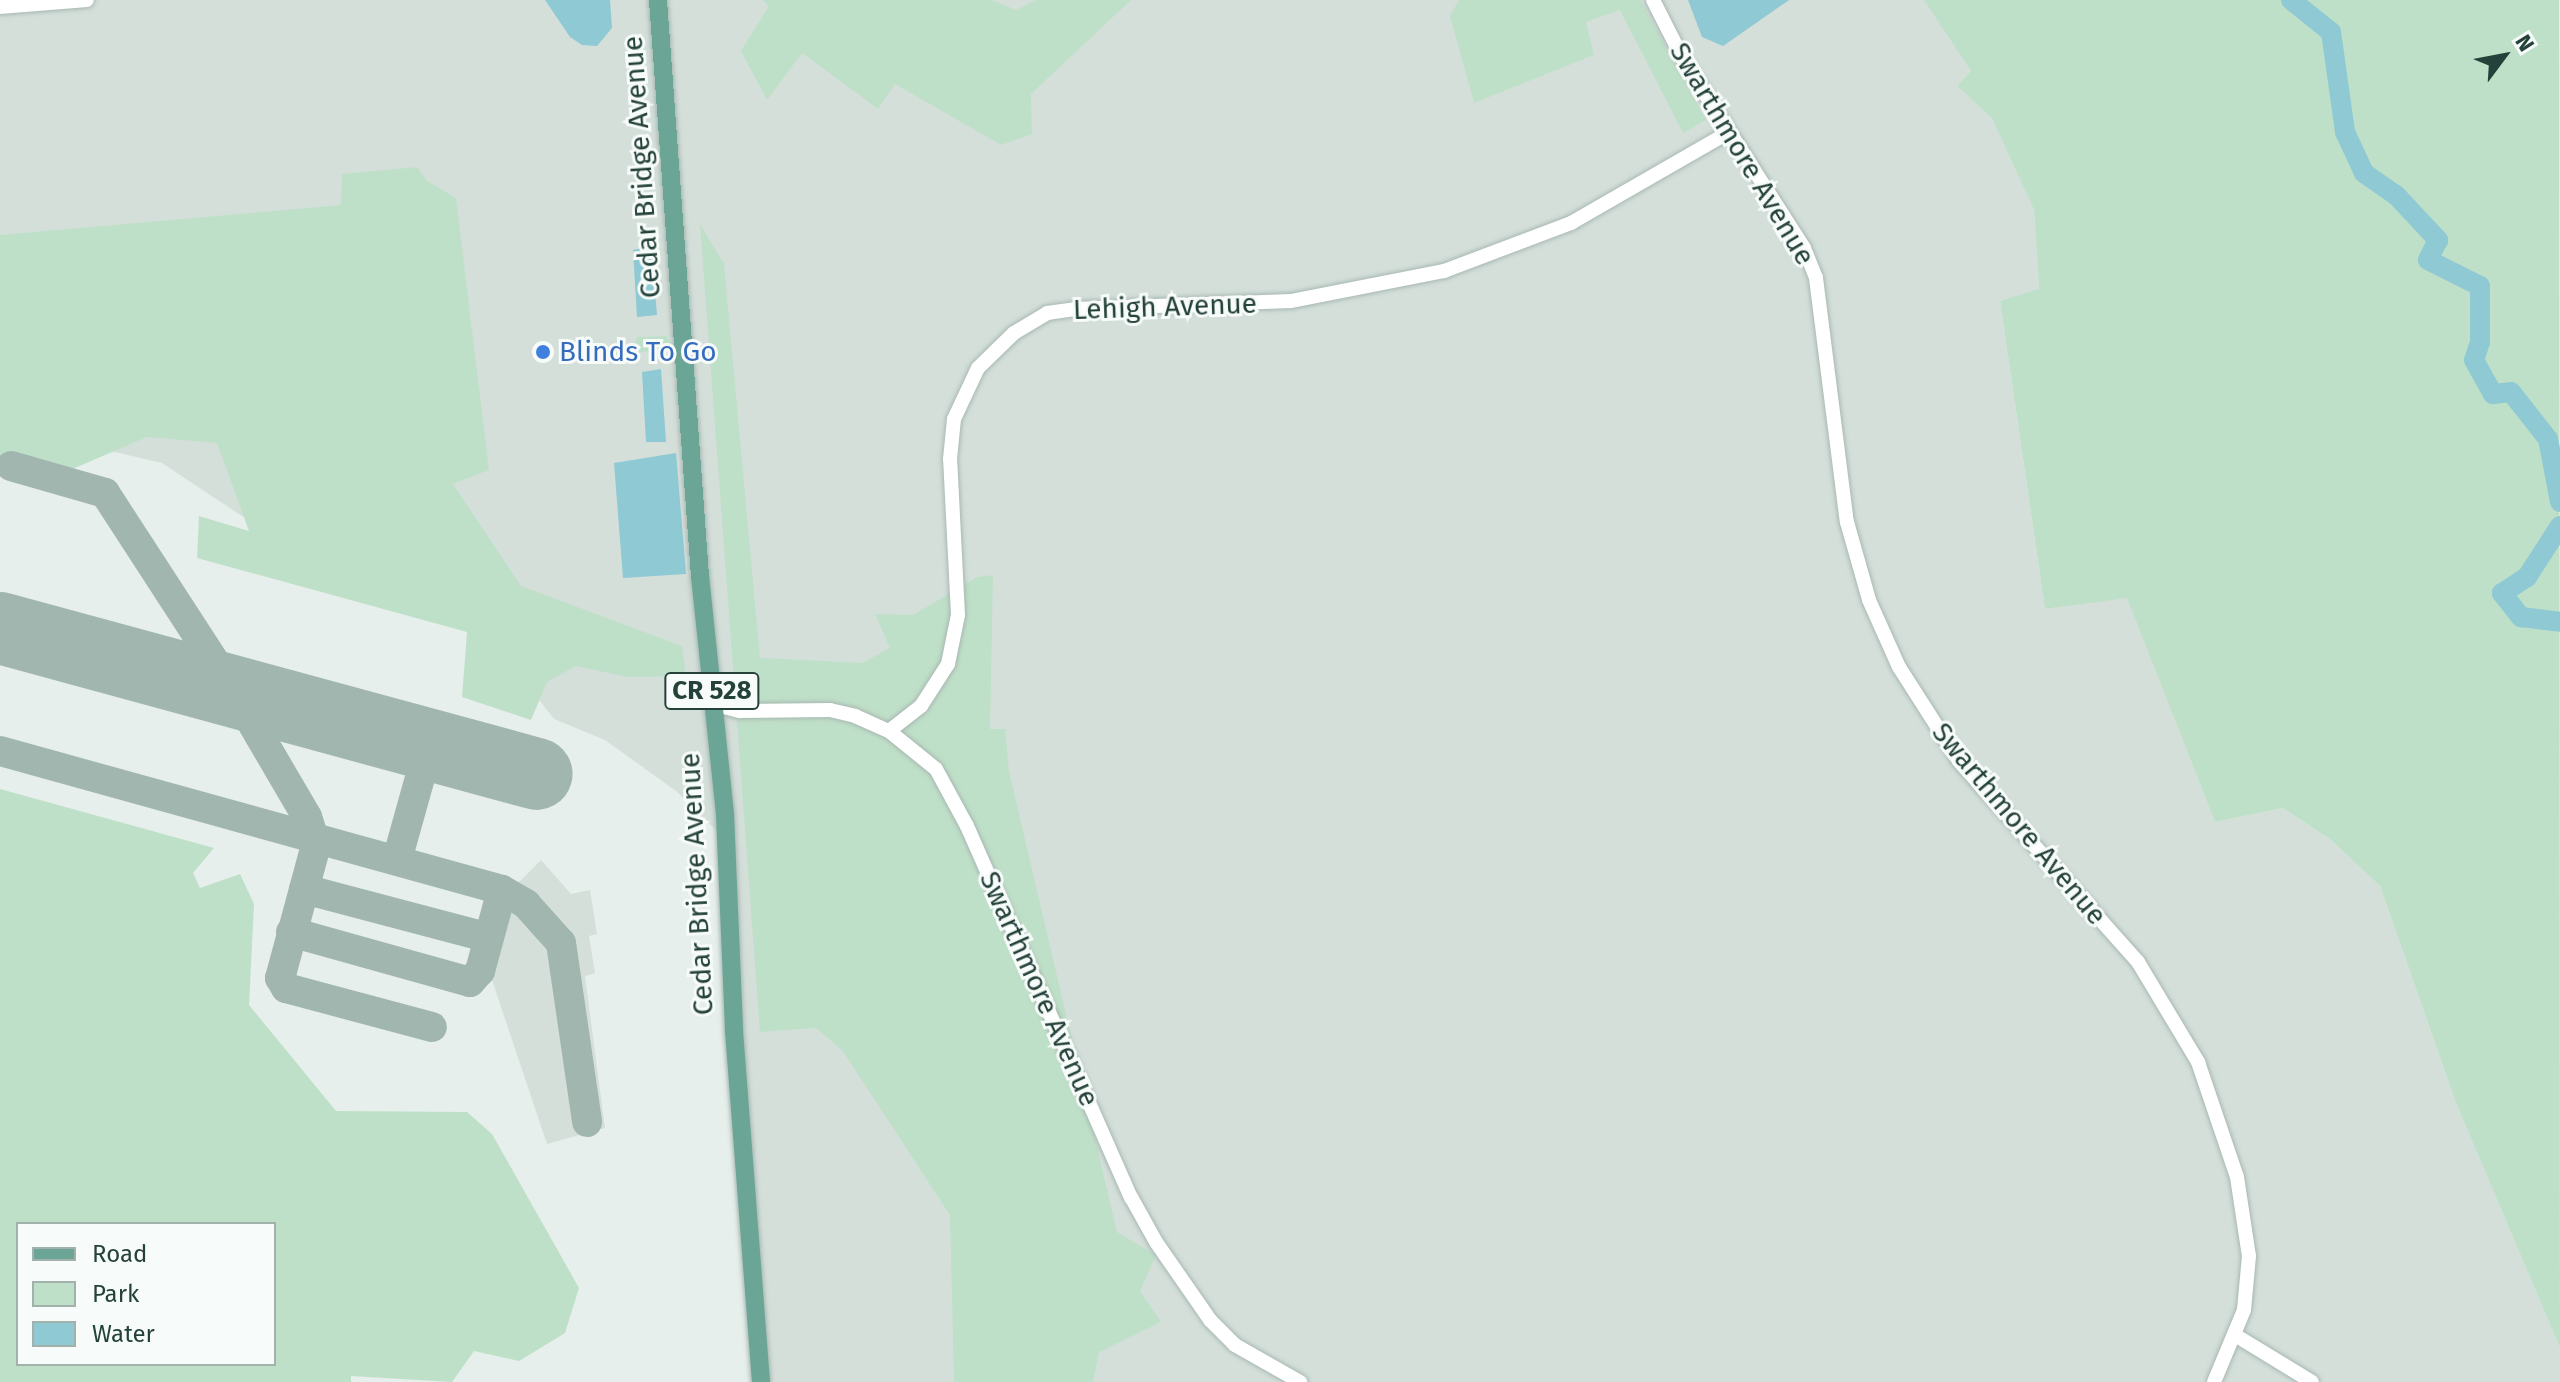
<!DOCTYPE html>
<html>
<head>
<meta charset="utf-8">
<style>
	body { margin:0 }
	#map { position:relative; width:2560px; height:1382px; overflow:hidden; background:#e6efeb; font-family:"Fira Sans",sans-serif }
	div>[style] { position:absolute }
	.built>* { inset:0; background:#d4dfda }
	.green>* { inset:0; background:#bfe0c8 }
	.water>* { inset:0; background:#8ec9d4 }
	.river>* { height:20px; margin:-10px; padding:0 10px; transform-origin:10px; border-radius:10px; background:#8ec9d4 }
	.taxiway>* { height:30px; margin:-15px; padding:0 15px; transform-origin:15px; border-radius:15px; background:#a2b6b0 }
	.runway>* { height:72px; margin:-36px; padding:0 36px; transform-origin:36px; border-radius:36px; background:#a2b6b0 }
	.roads { filter:drop-shadow(0 0 2px #a8b8b2) drop-shadow(0 0 2px #a8b8b2) }
	.minor>* { height:14px; margin:-7px; padding:0 7px; transform-origin:7px; border-radius:7px; background:#fff }
	.major>* { height:18px; margin:-9px; padding:0 9px; transform-origin:9px; border-radius:9px; background:#6aa596 }
	.dots>* { width:22px; height:22px; translate:-50% -50%; box-sizing:border-box; border:4px solid #f7fbf9; border-radius:50% }
	span { translate:-50% -50%; white-space:nowrap; text-align:center; line-height:1.15; -webkit-text-stroke:6px #f7fbf9; paint-order:stroke }
	.shield-label span { padding:2px 6px; background:#f7fbf9; border:2px solid; border-radius:6px; -webkit-text-stroke-width:0 }
	.shield-label { font-size:26px; color:#24423a; font-weight:700 }
	.street-label { font-size:28px; color:#24423a }
	.shop-label { font-size:28px; color:#366cbe }
	.left { translate:0 -50%; text-align:left }
	.legend { position:absolute; left:16px; top:1222px; width:260px; height:144px; box-sizing:border-box; background:#f7fbf9; border:2px solid #a3b1ad; margin:0; padding:10px 14px; list-style:none; font-size:24px; color:#24423a }
	.legend li { display:flex; align-items:center; gap:16px; height:40px }
	.legend b { width:40px; border:2px solid #a3b1ad }
	.north { position:absolute; left:2464px; top:16px; width:80px; height:80px; -webkit-text-stroke:6px #f7fbf9; paint-order:stroke; rotate:58deg; font-size:22px; font-weight:700; line-height:32px; text-align:center; color:#24423a }
	.north::after { content:''; display:block; margin:auto; width:28px; height:36px; background:#24423a; clip-path:polygon(50% 0,100% 100%,50% 72%,0 100%) }
</style>
</head>
<body>
<div id="map">
	<div class="built">
		<div style="clip-path:polygon(0 0,1928px 0,1971px 71px,1957px 86px,1992px 117px,2034px 210px,2039px 290px,2000px 301px,2045px 609px,2127px 597px,2215px 822px,2283px 808px,2331px 840px,2380px 886px,2456px 1103px,2560px 1348px,2560px 1382px,760px 1382px,726px 840px,676px 791px,605px 740px,554px 719px,503px 654px,440px 604px,263px 530px,162px 463px,37px 434px,0 432px)"></div>
		<div style="clip-path:polygon(541px 860px,571px 894px,590px 890px,597px 934px,589px 936px,595px 973px,585px 976px,605px 1128px,547px 1144px,488px 968px,508px 893px)"></div>
	</div>
	<div class="green">
		<div style="clip-path:polygon(763px 0,992px 0,1016px 10px,1036px 0,1131px 0,1031px 94px,1032px 134px,1001px 145px,895px 84px,878px 109px,802px 53px,767px 100px,741px 51px,769px 6px)"></div>
		<div style="clip-path:polygon(1459px 0,1640px 0,1706px 120px,1683px 133px,1620px 10px,1586px 22px,1594px 55px,1474px 103px,1450px 16px)"></div>
		<div style="clip-path:polygon(1924px 0,2559px 0,2560px 1348px,2456px 1103px,2380px 886px,2331px 840px,2283px 808px,2215px 822px,2127px 598px,2045px 609px,2000px 301px,2039px 289px,2034px 210px,1992px 118px,1957px 86px,1971px 71px)"></div>
		<div style="clip-path:polygon(417px 167px,427px 181px,456px 198px,489px 470px,453px 484px,521px 586px,682px 646px,686px 676px,628px 677px,576px 666px,547px 682px,531px 720px,462px 697px,467px 632px,197px 558px,199px 516px,249px 531px,217px 443px,147px 437px,63px 473px,12px 454px,0 456px,0 235px,341px 205px,342px 174px)"></div>
		<div style="clip-path:polygon(700px 224px,724px 264px,760px 658px,862px 663px,890px 648px,875px 614px,913px 615px,977px 577px,993px 575px,990px 729px,1005px 729px,1009px 771px,1117px 1232px,1156px 1255px,1140px 1291px,1161px 1322px,1099px 1352px,1093px 1382px,954px 1382px,950px 1215px,842px 1050px,816px 1028px,760px 1032px)"></div>
		<div style="clip-path:polygon(666px 336px,671px 343px,667px 349px,640px 352px,633px 345px,638px 337px)"></div>
		<div style="clip-path:polygon(evenodd,0 789px,214px 848px,193px 873px,200px 888px,240px 874px,254px 904px,249px 1005px,336px 1111px,467px 1112px,492px 1134px,579px 1288px,565px 1333px,519px 1361px,474px 1351px,452px 1382px,351px 1376px,351px 1382px,0 1382px,0 789px,18px 1224px,274px 1224px,274px 1364px,18px 1364px,18px 1224px)"></div>
	</div>
	<div class="water">
		<div style="clip-path:polygon(545px 0,610px 0,612px 28px,597px 46px,582px 45px,570px 37px)"></div>
		<div style="clip-path:polygon(1688px 0,1789px 0,1723px 46px,1702px 37px)"></div>
		<div style="clip-path:polygon(651px 246px,657px 315px,637px 317px,633px 250px)"></div>
		<div style="clip-path:polygon(661px 369px,666px 442px,646px 442px,642px 372px)"></div>
		<div style="clip-path:polygon(676px 453px,686px 574px,623px 578px,614px 463px)"></div>
	</div>
	<div class="river">
		<div style="left:2291px;top:0;width:51px;rotate:38.7deg"></div>
		<div style="left:2331px;top:32px;width:101px;rotate:82deg"></div>
		<div style="left:2345px;top:132px;width:45px;rotate:65.1deg"></div>
		<div style="left:2364px;top:173px;width:39px;rotate:35deg"></div>
		<div style="left:2396px;top:195px;width:62px;rotate:47deg"></div>
		<div style="left:2438px;top:240px;width:22px;rotate:117deg"></div>
		<div style="left:2428px;top:260px;width:58px;rotate:26.6deg"></div>
		<div style="left:2480px;top:286px;width:56px;rotate:90deg"></div>
		<div style="left:2480px;top:342px;width:19px;rotate:108deg"></div>
		<div style="left:2474px;top:360px;width:39px;rotate:61deg"></div>
		<div style="left:2493px;top:394px;width:18px;rotate:-6deg"></div>
		<div style="left:2511px;top:392px;width:60px;rotate:51.8deg"></div>
		<div style="left:2548px;top:439px;width:64px;rotate:79.2deg"></div>
		<div style="left:2560px;top:526px;width:61px;rotate:122.9deg"></div>
		<div style="left:2527px;top:577px;width:30px;rotate:147deg"></div>
		<div style="left:2502px;top:593px;width:31px;rotate:52deg"></div>
		<div style="left:2521px;top:617px;width:39px;rotate:7deg"></div>
	</div>
	<div class="taxiway">
		<div style="left:11px;top:466px;width:98px;rotate:16deg"></div>
		<div style="left:105px;top:493px;width:237px;rotate:57deg"></div>
		<div style="left:234px;top:692px;width:145px;rotate:59.7deg"></div>
		<div style="left:307px;top:817px;width:29px;rotate:72deg"></div>
		<div style="left:316px;top:845px;width:138px;rotate:105.1deg"></div>
		<div style="left:280px;top:978px;width:12px;rotate:59deg"></div>
		<div style="left:286px;top:988px;width:151px;rotate:15deg"></div>
		<div style="left:0;top:751px;width:521px;rotate:15.48deg"></div>
		<div style="left:502px;top:890px;width:28px;rotate:30deg"></div>
		<div style="left:526px;top:904px;width:52px;rotate:48.1deg"></div>
		<div style="left:561px;top:943px;width:181px;rotate:81.7deg"></div>
		<div style="left:397px;top:860px;width:108px;rotate:-74.4deg"></div>
		<div style="left:426px;top:756px;width:17px;rotate:-123deg"></div>
		<div style="left:304px;top:889px;width:191px;rotate:14.8deg"></div>
		<div style="left:291px;top:932px;width:186px;rotate:15.6deg"></div>
		<div style="left:470px;top:982px;width:15px;rotate:-48deg"></div>
		<div style="left:480px;top:971px;width:84px;rotate:-74.8deg"></div>
	</div>
	<div class="runway">
		<div style="left:0;top:628px;width:556px;rotate:15.21deg"></div>
	</div>
	<div class="roads">
		<div class="minor">
			<div style="left:1653px;top:0;width:68px;rotate:63.1deg"></div>
			<div style="left:1684px;top:61px;width:222px;rotate:57.3deg"></div>
			<div style="left:1804px;top:248px;width:32px;rotate:68deg"></div>
			<div style="left:1816px;top:278px;width:246px;rotate:82.8deg"></div>
			<div style="left:1847px;top:522px;width:81px;rotate:74.2deg"></div>
			<div style="left:1869px;top:600px;width:73px;rotate:65.9deg"></div>
			<div style="left:1899px;top:667px;width:112px;rotate:57.4deg"></div>
			<div style="left:1959px;top:761px;width:269px;rotate:48.3deg"></div>
			<div style="left:2138px;top:962px;width:117px;rotate:59deg"></div>
			<div style="left:2198px;top:1062px;width:121px;rotate:71.3deg"></div>
			<div style="left:2237px;top:1177px;width:80px;rotate:81.4deg"></div>
			<div style="left:2249px;top:1256px;width:54px;rotate:95.3deg"></div>
			<div style="left:2244px;top:1310px;width:78px;rotate:112.6deg"></div>
			<div style="left:0;top:7px;width:87px;rotate:-4.6deg"></div>
			<div style="left:713px;top:704px;width:28px;rotate:15deg"></div>
			<div style="left:740px;top:711px;width:90px;rotate:-0.6deg"></div>
			<div style="left:830px;top:710px;width:26px;rotate:13deg"></div>
			<div style="left:855px;top:716px;width:37px;rotate:24deg"></div>
			<div style="left:889px;top:731px;width:60px;rotate:39deg"></div>
			<div style="left:936px;top:769px;width:65px;rotate:61.5deg"></div>
			<div style="left:967px;top:826px;width:406px;rotate:66.2deg"></div>
			<div style="left:1131px;top:1197px;width:51px;rotate:60.9deg"></div>
			<div style="left:1156px;top:1242px;width:95px;rotate:55.3deg"></div>
			<div style="left:1210px;top:1320px;width:35px;rotate:45deg"></div>
			<div style="left:1235px;top:1345px;width:75px;rotate:29.6deg"></div>
			<div style="left:889px;top:731px;width:41px;rotate:-38deg"></div>
			<div style="left:921px;top:706px;width:50px;rotate:-57.3deg"></div>
			<div style="left:948px;top:664px;width:50px;rotate:-78.5deg"></div>
			<div style="left:958px;top:615px;width:156px;rotate:-92.9deg"></div>
			<div style="left:950px;top:459px;width:40px;rotate:-84.3deg"></div>
			<div style="left:954px;top:419px;width:56px;rotate:-64.8deg"></div>
			<div style="left:978px;top:368px;width:50px;rotate:-44.2deg"></div>
			<div style="left:1014px;top:333px;width:39px;rotate:-31deg"></div>
			<div style="left:1047px;top:313px;width:28px;rotate:-8deg"></div>
			<div style="left:1075px;top:309px;width:216px;rotate:-2.1deg"></div>
			<div style="left:1291px;top:301px;width:156px;rotate:-11.1deg"></div>
			<div style="left:1444px;top:271px;width:136px;rotate:-20.7deg"></div>
			<div style="left:1571px;top:223px;width:182px;rotate:-29.9deg"></div>
			<div style="left:2235px;top:1335px;width:90px;rotate:31.4deg"></div>
		</div>
		<div class="major">
			<div style="left:658px;top:0;width:578px;rotate:85.83deg"></div>
			<div style="left:700px;top:576px;width:239px;rotate:84deg"></div>
			<div style="left:725px;top:814px;width:217px;rotate:87.6deg"></div>
			<div style="left:734px;top:1031px;width:352px;rotate:85.6deg"></div>
		</div>
	</div>
	<div class="dots">
		<div style="left:543px;top:352px;background:#3f7fe0"></div>
	</div>
	<div class="shield-label">
		<span style="left:712px;top:691px">CR 528</span>
	</div>
	<div class="street-label">
		<span style="left:1742px;top:154px;rotate:59deg">Swarthmore Avenue</span>
		<span style="left:642px;top:167px;rotate:-94deg">Cedar Bridge Avenue</span>
		<span style="left:1165px;top:307px;rotate:-2deg">Lehigh Avenue</span>
		<span style="left:2019px;top:824px;rotate:50deg">Swarthmore Avenue</span>
		<span style="left:697px;top:884px;rotate:-93deg">Cedar Bridge Avenue</span>
		<span style="left:1039px;top:989px;rotate:66deg">Swarthmore Avenue</span>
	</div>
	<div class="shop-label">
		<span class="left" style="left:559px;top:352px">Blinds To Go</span>
	</div>
	<ul class="legend">
	<li><b style="height:10px;background:#6aa596"></b>Road</li>
	<li><b style="height:22px;background:#bfe0c8"></b>Park</li>
	<li><b style="height:22px;background:#8ec9d4"></b>Water</li>
	</ul>
	<div class="north">N</div>
</div>
</body>
</html>
